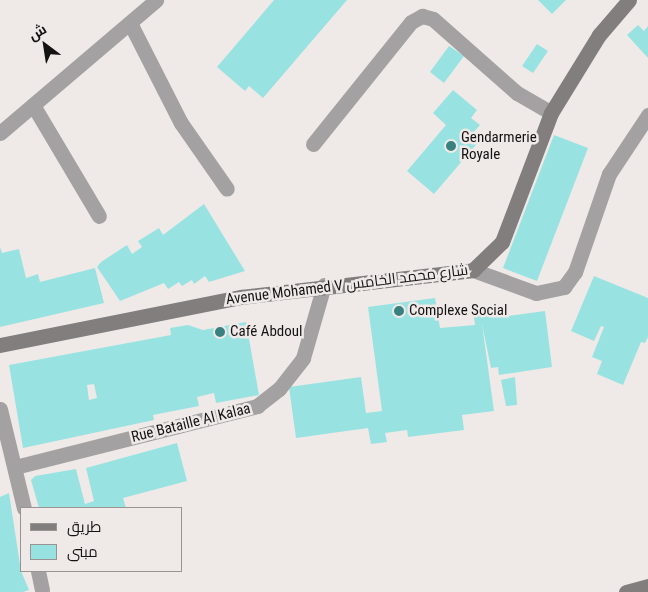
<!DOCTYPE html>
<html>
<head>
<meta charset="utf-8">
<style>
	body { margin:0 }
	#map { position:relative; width:648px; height:592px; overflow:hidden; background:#efeae8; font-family:"Roboto Condensed",Cairo,sans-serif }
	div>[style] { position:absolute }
	.building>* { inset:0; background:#98e3e1 }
	.lane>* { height:15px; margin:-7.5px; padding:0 7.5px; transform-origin:7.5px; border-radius:7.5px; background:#a3a1a1 }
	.street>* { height:15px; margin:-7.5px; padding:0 7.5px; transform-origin:7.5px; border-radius:7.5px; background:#a3a1a1 }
	.secondary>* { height:15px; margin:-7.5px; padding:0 7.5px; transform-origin:7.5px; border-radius:7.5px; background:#817e7d }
	.dots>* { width:14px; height:14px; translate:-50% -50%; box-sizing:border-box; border:2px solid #efeae8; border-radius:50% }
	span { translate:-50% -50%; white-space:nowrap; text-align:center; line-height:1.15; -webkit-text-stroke:5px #efeae8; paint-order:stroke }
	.poi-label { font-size:15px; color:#151312 }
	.left { translate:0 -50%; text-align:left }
	.street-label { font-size:15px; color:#151312 }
	.legend { position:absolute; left:20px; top:507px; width:162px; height:65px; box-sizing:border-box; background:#efeae8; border:1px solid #989492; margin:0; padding:6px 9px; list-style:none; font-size:15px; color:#151312 }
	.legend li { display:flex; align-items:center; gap:10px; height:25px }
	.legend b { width:25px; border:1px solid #989492 }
	.north { position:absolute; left:20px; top:20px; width:50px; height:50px; -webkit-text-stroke:4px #efeae8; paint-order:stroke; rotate:329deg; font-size:14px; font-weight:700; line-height:20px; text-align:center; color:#151312 }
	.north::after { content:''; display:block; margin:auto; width:18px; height:22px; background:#151312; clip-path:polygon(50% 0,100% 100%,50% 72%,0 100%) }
</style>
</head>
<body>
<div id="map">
	<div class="building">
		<div style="clip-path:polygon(274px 0,347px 0,263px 98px,249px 86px,245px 91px,217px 67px)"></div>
		<div style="clip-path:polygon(538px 0,566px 0,552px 14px)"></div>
		<div style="clip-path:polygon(638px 25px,644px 31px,648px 26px,648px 58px,627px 35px)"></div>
		<div style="clip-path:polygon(537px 44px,548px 51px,533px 73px,522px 66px)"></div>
		<div style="clip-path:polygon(449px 46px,464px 56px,444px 83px,430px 72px)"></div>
		<div style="clip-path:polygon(453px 90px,477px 110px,471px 118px,480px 125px,472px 134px,480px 140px,434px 194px,407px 171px,446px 125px,433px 113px)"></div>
		<div style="clip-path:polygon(554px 135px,588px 148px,537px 281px,503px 268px)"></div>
		<div style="clip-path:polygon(204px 204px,245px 271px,209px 282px,205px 276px,194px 284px,192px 280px,182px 286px,179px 282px,168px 289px,164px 283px,120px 301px,97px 267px,101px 262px,127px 245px,132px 254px,142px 247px,138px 241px,159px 228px,163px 235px)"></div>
		<div style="clip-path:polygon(0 247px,2px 253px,19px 249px,26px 278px,38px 274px,40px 282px,95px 268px,104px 303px,0 327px)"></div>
		<div style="clip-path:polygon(594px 276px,648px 298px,648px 337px,645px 343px,641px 342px,623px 385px,597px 374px,602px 361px,592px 357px,604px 327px,601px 326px,594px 341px,571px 331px)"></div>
		<div style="clip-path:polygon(435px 298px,440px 328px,475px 325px,473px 311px,499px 307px,500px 317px,545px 311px,552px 367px,499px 375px,498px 367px,491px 368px,482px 324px,494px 411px,462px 415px,464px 430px,408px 437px,407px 430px,385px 433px,387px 442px,371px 444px,368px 428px,296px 438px,289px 387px,361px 377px,366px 413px,382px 411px,368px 307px)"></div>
		<div style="clip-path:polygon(evenodd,246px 322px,259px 395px,216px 403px,214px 393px,197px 397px,199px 406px,153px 415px,154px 420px,23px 448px,9px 365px,171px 335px,170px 328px,188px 325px,203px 330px,246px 322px,94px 384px,97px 398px,89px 400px,87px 385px,94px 384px)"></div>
		<div style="clip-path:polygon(515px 377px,517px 405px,506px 406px,501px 380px)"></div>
		<div style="clip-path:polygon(177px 443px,187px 481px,123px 498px,126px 508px,39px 508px,31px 480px,35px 476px,76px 469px,85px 504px,94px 501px,86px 468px)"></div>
		<div style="clip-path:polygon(9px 493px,21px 571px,29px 590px,23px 592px,0 592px,0 497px)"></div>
	</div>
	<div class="lane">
		<div style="left:313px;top:144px;width:156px;rotate:-51.2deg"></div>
		<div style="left:411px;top:22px;width:13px;rotate:-29deg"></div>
		<div style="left:422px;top:16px;width:11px;rotate:15deg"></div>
		<div style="left:433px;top:19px;width:112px;rotate:41.4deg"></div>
		<div style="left:517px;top:93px;width:39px;rotate:30deg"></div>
	</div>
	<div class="street">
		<div style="left:130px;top:23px;width:112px;rotate:63deg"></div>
		<div style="left:181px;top:123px;width:80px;rotate:55.1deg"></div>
		<div style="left:33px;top:105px;width:129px;rotate:59.3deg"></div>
		<div style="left:0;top:133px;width:205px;rotate:-40.4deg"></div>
		<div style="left:473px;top:270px;width:67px;rotate:20.1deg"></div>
		<div style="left:536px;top:293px;width:29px;rotate:-12deg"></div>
		<div style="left:564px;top:287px;width:19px;rotate:-54deg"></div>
		<div style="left:575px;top:272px;width:104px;rotate:-70.9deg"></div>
		<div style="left:609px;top:174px;width:71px;rotate:-56.5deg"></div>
		<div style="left:0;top:409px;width:102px;rotate:76.4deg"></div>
		<div style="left:15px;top:467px;width:250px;rotate:-14.1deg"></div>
		<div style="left:257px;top:406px;width:28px;rotate:-38deg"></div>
		<div style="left:279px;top:389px;width:39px;rotate:-52deg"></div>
		<div style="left:303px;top:358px;width:76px;rotate:-74deg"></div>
		<div style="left:38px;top:571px;width:19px;rotate:78deg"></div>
	</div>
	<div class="secondary">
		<div style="left:0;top:345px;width:246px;rotate:-11.3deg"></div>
		<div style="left:241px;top:297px;width:234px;rotate:-6.6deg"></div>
		<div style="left:473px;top:270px;width:40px;rotate:-44deg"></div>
		<div style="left:502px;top:242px;width:138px;rotate:-69.2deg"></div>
		<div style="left:551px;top:113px;width:92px;rotate:-58.4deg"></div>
		<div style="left:599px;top:35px;width:46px;rotate:-49.4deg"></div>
		<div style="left:626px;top:592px;width:23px;rotate:-15deg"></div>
	</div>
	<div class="dots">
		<div style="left:451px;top:146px;background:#38817f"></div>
		<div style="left:399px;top:311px;background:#38817f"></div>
		<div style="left:220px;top:332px;background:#38817f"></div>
	</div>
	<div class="poi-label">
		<span class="left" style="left:461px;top:146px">Gendarmerie<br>Royale</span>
		<span class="left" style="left:409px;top:311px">Complexe Social</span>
		<span class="left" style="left:230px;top:332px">Café Abdoul</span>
	</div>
	<div class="street-label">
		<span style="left:347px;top:285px;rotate:-7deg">Avenue Mohamed V شارع محمد الخامس</span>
		<span style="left:191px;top:423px;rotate:-14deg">Rue Bataille Al Kalaa</span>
	</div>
	<ul class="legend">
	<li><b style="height:6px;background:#817e7d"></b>طريق</li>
	<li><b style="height:14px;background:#98e3e1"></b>مبنى</li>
	</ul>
	<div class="north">ش</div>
</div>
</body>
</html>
